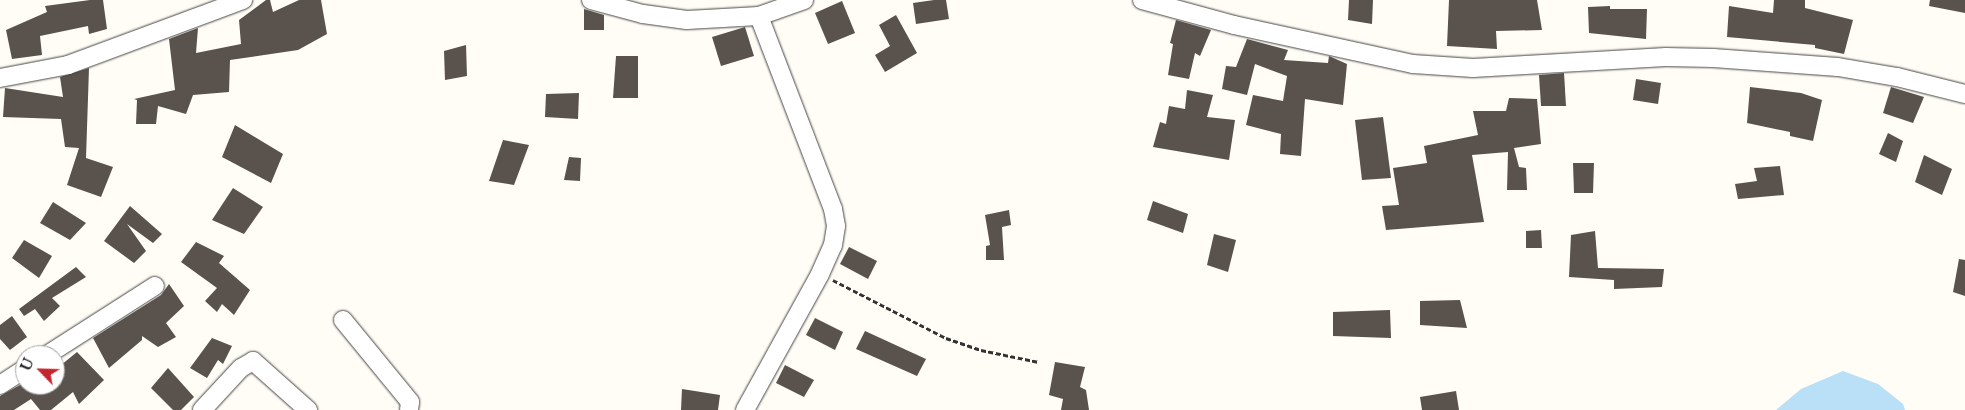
<!DOCTYPE html>
<html>
<head>
<meta charset="utf-8">
<style>
	body { margin:0 }
	#map { position:relative; width:1965px; height:410px; overflow:hidden; background:#fffdf5; font-family:"Libre Baskerville",serif }
	div>[style] { position:absolute }
	.water>* { inset:0; background:#b9e0f7 }
	.building>* { inset:0; background:#5a524d }
	.path>* { height:2.5px; margin-top:-1.25px; transform-origin:0; background:repeating-linear-gradient(90deg,#333 0 5px,transparent 0 7.5px) }
	.roads { filter:drop-shadow(0 0 1px #444) drop-shadow(0 0 1px #444) }
	.minor>* { height:18px; margin:-9px; padding:0 9px; transform-origin:9px; border-radius:9px; background:#fff }
	span { translate:-50% -50%; white-space:nowrap; text-align:center; line-height:1.15; -webkit-text-stroke:5px #fff; paint-order:stroke }
	.north { position:absolute; left:15px; top:345px; width:50px; height:50px; box-sizing:border-box; background:#fff; border:1px solid #a0a0a0; border-radius:50%; rotate:294deg; font-size:14px; font-weight:700; line-height:20px; text-align:center; color:#111 }
	.north::after { content:''; display:block; margin:auto; width:18px; height:22px; background:#c4262e; clip-path:polygon(50% 0,100% 100%,50% 72%,0 100%) }
</style>
</head>
<body>
<div id="map">
	<div class="water">
		<div style="clip-path:polygon(1843px 371px,1878px 384px,1903px 404px,1905px 410px,1776px 410px,1801px 389px)"></div>
	</div>
	<div class="building">
		<div style="clip-path:polygon(90px 0,103px 0,107px 29px,89px 34px,88px 26px,40px 36px,42px 55px,12px 59px,6px 30px,47px 12px,45px 6px)"></div>
		<div style="clip-path:polygon(266px 0,270px 0,273px 12px,299px 0,321px 0,327px 34px,298px 50px,230px 60px,229px 92px,193px 95px,186px 114px,158px 106px,156px 124px,136px 124px,137px 100px,134px 99px,175px 90px,169px 39px,198px 28px,196px 53px,241px 44px,239px 20px)"></div>
		<div style="clip-path:polygon(934px 0,946px 0,949px 19px,916px 24px,913px 3px)"></div>
		<div style="clip-path:polygon(1349px 0,1373px 0,1372px 24px,1348px 20px)"></div>
		<div style="clip-path:polygon(1449px 0,1537px 0,1542px 30px,1496px 31px,1497px 49px,1447px 46px)"></div>
		<div style="clip-path:polygon(1774px 0,1805px 0,1805px 8px,1853px 20px,1844px 54px,1815px 48px,1815px 45px,1727px 37px,1729px 6px,1773px 13px)"></div>
		<div style="clip-path:polygon(1930px 0,1965px 0,1965px 13px,1929px 6px)"></div>
		<div style="clip-path:polygon(842px 1px,855px 33px,828px 44px,815px 13px)"></div>
		<div style="clip-path:polygon(1610px 6px,1610px 9px,1647px 9px,1646px 39px,1589px 33px,1588px 7px)"></div>
		<div style="clip-path:polygon(584px 9px,604px 15px,604px 30px,584px 30px)"></div>
		<div style="clip-path:polygon(896px 15px,917px 53px,885px 72px,875px 55px,890px 46px,879px 25px)"></div>
		<div style="clip-path:polygon(1176px 20px,1211px 30px,1200px 56px,1195px 53px,1189px 79px,1168px 75px,1173px 44px,1170px 43px)"></div>
		<div style="clip-path:polygon(745px 27px,754px 56px,721px 66px,712px 37px)"></div>
		<div style="clip-path:polygon(1247px 39px,1288px 50px,1284px 60px,1328px 63px,1329px 56px,1347px 64px,1343px 105px,1305px 99px,1301px 156px,1280px 154px,1281px 134px,1246px 125px,1253px 95px,1283px 101px,1287px 76px,1255px 64px,1247px 95px,1222px 89px,1226px 66px,1236px 67px)"></div>
		<div style="clip-path:polygon(466px 45px,467px 76px,445px 80px,444px 51px)"></div>
		<div style="clip-path:polygon(616px 56px,638px 56px,638px 98px,613px 98px)"></div>
		<div style="clip-path:polygon(89px 68px,86px 158px,113px 167px,101px 197px,67px 185px,79px 148px,65px 147px,61px 119px,3px 117px,5px 88px,63px 97px,60px 77px)"></div>
		<div style="clip-path:polygon(1564px 73px,1566px 106px,1541px 106px,1539px 75px)"></div>
		<div style="clip-path:polygon(1636px 79px,1661px 83px,1658px 104px,1633px 100px)"></div>
		<div style="clip-path:polygon(1750px 87px,1801px 93px,1822px 100px,1813px 141px,1790px 136px,1790px 132px,1747px 123px)"></div>
		<div style="clip-path:polygon(1891px 87px,1924px 97px,1913px 123px,1883px 113px)"></div>
		<div style="clip-path:polygon(1187px 90px,1213px 95px,1207px 117px,1235px 120px,1229px 160px,1153px 147px,1160px 122px,1166px 124px,1169px 106px,1185px 109px)"></div>
		<div style="clip-path:polygon(579px 93px,578px 119px,545px 117px,546px 94px)"></div>
		<div style="clip-path:polygon(1509px 98px,1537px 99px,1541px 144px,1514px 148px,1519px 167px,1526px 168px,1527px 190px,1507px 190px,1508px 152px,1472px 155px,1484px 222px,1386px 230px,1382px 206px,1399px 205px,1393px 168px,1427px 163px,1424px 146px,1478px 135px,1473px 111px,1506px 111px)"></div>
		<div style="clip-path:polygon(1383px 117px,1391px 178px,1362px 180px,1355px 120px)"></div>
		<div style="clip-path:polygon(235px 125px,283px 154px,271px 183px,222px 157px)"></div>
		<div style="clip-path:polygon(1888px 133px,1903px 141px,1896px 162px,1879px 154px)"></div>
		<div style="clip-path:polygon(503px 140px,529px 145px,514px 185px,489px 181px)"></div>
		<div style="clip-path:polygon(1924px 155px,1952px 169px,1942px 195px,1915px 182px)"></div>
		<div style="clip-path:polygon(569px 157px,581px 158px,580px 181px,564px 180px)"></div>
		<div style="clip-path:polygon(1573px 163px,1594px 163px,1593px 193px,1574px 193px)"></div>
		<div style="clip-path:polygon(1780px 166px,1784px 195px,1738px 199px,1735px 184px,1757px 181px,1754px 168px)"></div>
		<div style="clip-path:polygon(233px 188px,263px 207px,244px 234px,212px 220px)"></div>
		<div style="clip-path:polygon(1153px 201px,1188px 214px,1183px 233px,1147px 220px)"></div>
		<div style="clip-path:polygon(53px 202px,86px 223px,70px 240px,40px 223px)"></div>
		<div style="clip-path:polygon(130px 206px,162px 234px,153px 243px,127px 224px,146px 251px,134px 263px,104px 241px)"></div>
		<div style="clip-path:polygon(1009px 210px,1011px 225px,1002px 227px,1004px 260px,986px 260px,986px 246px,990px 245px,985px 215px)"></div>
		<div style="clip-path:polygon(1541px 230px,1542px 248px,1526px 248px,1526px 231px)"></div>
		<div style="clip-path:polygon(1595px 231px,1598px 268px,1664px 269px,1662px 287px,1614px 289px,1614px 280px,1569px 277px,1571px 235px)"></div>
		<div style="clip-path:polygon(1214px 234px,1236px 240px,1228px 272px,1207px 265px)"></div>
		<div style="clip-path:polygon(24px 240px,52px 256px,39px 278px,12px 258px)"></div>
		<div style="clip-path:polygon(196px 242px,224px 256px,219px 263px,250px 290px,234px 315px,222px 304px,217px 312px,205px 301px,217px 288px,181px 262px)"></div>
		<div style="clip-path:polygon(849px 247px,877px 261px,868px 279px,840px 264px)"></div>
		<div style="clip-path:polygon(1959px 259px,1965px 260px,1965px 296px,1953px 292px)"></div>
		<div style="clip-path:polygon(76px 267px,86px 277px,52px 298px,60px 306px,44px 321px,35px 309px,24px 316px,19px 309px)"></div>
		<div style="clip-path:polygon(169px 284px,184px 306px,166px 323px,176px 337px,158px 347px,142px 336px,142px 340px,109px 368px,93px 338px,161px 295px)"></div>
		<div style="clip-path:polygon(1460px 300px,1467px 328px,1420px 325px,1420px 301px)"></div>
		<div style="clip-path:polygon(1390px 310px,1391px 338px,1333px 336px,1333px 312px)"></div>
		<div style="clip-path:polygon(12px 316px,27px 337px,10px 350px,0 339px,0 325px)"></div>
		<div style="clip-path:polygon(815px 318px,843px 332px,835px 350px,806px 335px)"></div>
		<div style="clip-path:polygon(865px 331px,926px 359px,917px 376px,856px 349px)"></div>
		<div style="clip-path:polygon(212px 338px,232px 346px,223px 364px,218px 360px,207px 378px,190px 368px)"></div>
		<div style="clip-path:polygon(77px 352px,104px 380px,79px 404px,73px 392px,51px 410px,40px 410px,31px 399px,14px 410px,0 410px,0 396px,20px 385px,55px 385px,55px 370px)"></div>
		<div style="clip-path:polygon(1055px 362px,1085px 367px,1080px 387px,1086px 390px,1089px 410px,1061px 410px,1063px 399px,1049px 395px)"></div>
		<div style="clip-path:polygon(785px 365px,814px 380px,804px 397px,776px 383px)"></div>
		<div style="clip-path:polygon(168px 368px,194px 397px,181px 410px,173px 410px,151px 388px)"></div>
		<div style="clip-path:polygon(682px 389px,720px 395px,718px 410px,681px 410px)"></div>
		<div style="clip-path:polygon(1456px 391px,1459px 410px,1422px 410px,1420px 397px)"></div>
	</div>
	<div class="path">
		<div style="left:833px;top:280px;width:127px;rotate:27.2deg"></div>
		<div style="left:946px;top:338px;width:37px;rotate:19deg"></div>
		<div style="left:981px;top:350px;width:59px;rotate:11.7deg"></div>
	</div>
	<div class="roads">
		<div class="minor">
			<div style="left:591px;top:0;width:54px;rotate:15.1deg"></div>
			<div style="left:643px;top:14px;width:44px;rotate:7.8deg"></div>
			<div style="left:687px;top:20px;width:72px;rotate:-3.2deg"></div>
			<div style="left:759px;top:16px;width:48px;rotate:-19.6deg"></div>
			<div style="left:1142px;top:0;width:95px;rotate:15.2deg"></div>
			<div style="left:1234px;top:25px;width:183px;rotate:12.3deg"></div>
			<div style="left:1413px;top:64px;width:60px;rotate:3.8deg"></div>
			<div style="left:1473px;top:68px;width:193px;rotate:-3.3deg"></div>
			<div style="left:1666px;top:57px;width:47px;rotate:1.2deg"></div>
			<div style="left:1713px;top:58px;width:125px;rotate:4.1deg"></div>
			<div style="left:1838px;top:67px;width:60px;rotate:9.6deg"></div>
			<div style="left:1897px;top:77px;width:70px;rotate:14deg"></div>
			<div style="left:0;top:78px;width:69px;rotate:-10.8deg"></div>
			<div style="left:68px;top:65px;width:187px;rotate:-20.4deg"></div>
			<div style="left:343px;top:320px;width:106px;rotate:50.7deg"></div>
			<div style="left:410px;top:402px;width:8px;rotate:97deg"></div>
			<div style="left:47px;top:355px;width:128px;rotate:-32.6deg"></div>
			<div style="left:0;top:385px;width:30px;rotate:-33deg"></div>
			<div style="left:202px;top:410px;width:57px;rotate:-47.1deg"></div>
			<div style="left:241px;top:368px;width:14px;rotate:-30deg"></div>
			<div style="left:253px;top:361px;width:74px;rotate:41.7deg"></div>
			<div style="left:745px;top:410px;width:155px;rotate:-61.1deg"></div>
			<div style="left:820px;top:274px;width:32px;rotate:-66deg"></div>
			<div style="left:833px;top:245px;width:19px;rotate:-81deg"></div>
			<div style="left:836px;top:226px;width:17px;rotate:-100deg"></div>
			<div style="left:833px;top:209px;width:207px;rotate:-111deg"></div>
		</div>
	</div>
	<div class="north">U</div>
</div>
</body>
</html>
